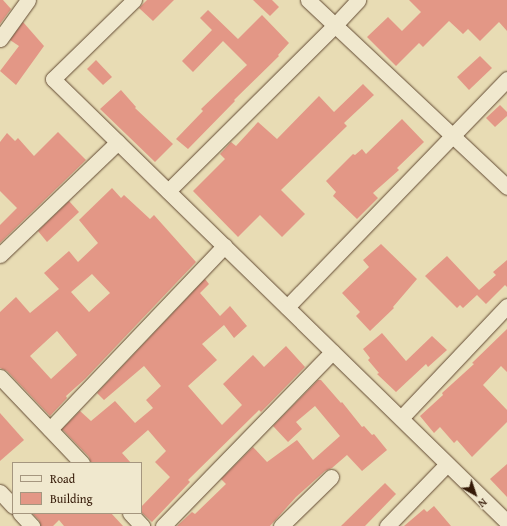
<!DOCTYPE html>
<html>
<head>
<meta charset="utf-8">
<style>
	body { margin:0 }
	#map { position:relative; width:507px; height:526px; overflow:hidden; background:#e8dcb4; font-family:"Gentium Book Plus",serif }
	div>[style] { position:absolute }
	.building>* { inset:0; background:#e39786 }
	.roads { filter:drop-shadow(0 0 1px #624a33) drop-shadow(0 0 1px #624a33) }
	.minor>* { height:15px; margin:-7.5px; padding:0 7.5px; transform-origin:7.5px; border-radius:7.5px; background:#f0e8ce }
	span { translate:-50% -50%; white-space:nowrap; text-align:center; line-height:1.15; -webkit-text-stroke:3.5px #f0e8ce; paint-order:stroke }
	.legend { position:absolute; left:12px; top:462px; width:130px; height:52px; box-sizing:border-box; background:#f0e8ce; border:1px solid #a5967f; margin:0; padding:5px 7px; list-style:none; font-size:12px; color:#351a08 }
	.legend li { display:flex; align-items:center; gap:8px; height:20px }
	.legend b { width:20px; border:1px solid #a5967f }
	.north { position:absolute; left:455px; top:474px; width:40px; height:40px; -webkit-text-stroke:3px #f0e8ce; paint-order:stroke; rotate:140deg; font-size:11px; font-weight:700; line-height:16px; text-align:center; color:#351a08 }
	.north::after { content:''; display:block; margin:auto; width:14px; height:18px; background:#351a08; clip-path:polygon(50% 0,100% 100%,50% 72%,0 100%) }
</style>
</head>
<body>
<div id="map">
	<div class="building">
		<div style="clip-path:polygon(0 0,3px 0,11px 9px,0 24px)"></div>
		<div style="clip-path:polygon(147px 0,174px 0,153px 21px,139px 8px)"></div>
		<div style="clip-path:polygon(253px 0,272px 0,279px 7px,270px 16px)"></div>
		<div style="clip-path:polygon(409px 0,507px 0,507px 31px,499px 22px,480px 41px,468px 29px,463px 34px,449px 21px,423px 47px,419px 43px,396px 66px,367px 37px,388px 17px,402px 31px,421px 12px)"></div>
		<div style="clip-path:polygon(208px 10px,238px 39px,262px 15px,289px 43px,278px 55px,279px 56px,234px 100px,235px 101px,188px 149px,176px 139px,203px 111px,201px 109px,247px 65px,223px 41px,193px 72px,182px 61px,212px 30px,200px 18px)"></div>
		<div style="clip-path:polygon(23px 22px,44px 46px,16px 85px,0 71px,19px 46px,10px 40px)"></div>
		<div style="clip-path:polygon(480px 56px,492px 68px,469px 90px,457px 77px)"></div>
		<div style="clip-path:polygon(96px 60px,112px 77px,103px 85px,87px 69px)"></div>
		<div style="clip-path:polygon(363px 84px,374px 95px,344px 123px,347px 126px,281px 190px,305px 214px,282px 237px,260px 215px,238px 237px,193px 191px,225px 159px,220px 154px,231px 142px,236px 146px,258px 122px,277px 139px,319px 96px,334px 112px)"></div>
		<div style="clip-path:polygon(121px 90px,136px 107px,135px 108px,173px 144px,155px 162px,100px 109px)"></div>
		<div style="clip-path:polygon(500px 105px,507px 112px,507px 116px,495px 127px,486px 118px)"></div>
		<div style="clip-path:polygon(402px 119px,424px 142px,397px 168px,399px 170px,373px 193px,378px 198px,357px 219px,333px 196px,336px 192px,326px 181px,353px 154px,355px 155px,362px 149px,366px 154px)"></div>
		<div style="clip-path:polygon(58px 132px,86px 160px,0 243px,0 225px,17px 208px,0 191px,0 142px,7px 133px,15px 141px,18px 138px,34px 156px)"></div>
		<div style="clip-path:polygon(evenodd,112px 188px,121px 198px,124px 195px,150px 219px,154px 215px,196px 262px,85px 379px,66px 396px,67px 398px,50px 416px,7px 371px,0 368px,0 312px,16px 297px,30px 313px,59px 289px,44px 273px,69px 251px,78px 262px,98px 243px,79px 220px,112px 188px,92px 274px,110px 293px,89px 312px,71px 292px,92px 274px,112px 188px,57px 331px,77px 355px,51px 379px,30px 356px,57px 331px)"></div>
		<div style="clip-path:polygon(69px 201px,79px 212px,47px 242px,38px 231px)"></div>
		<div style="clip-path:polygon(381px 244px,417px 279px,393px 307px,394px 308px,370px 331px,356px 316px,360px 312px,342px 293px,369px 267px,363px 260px)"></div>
		<div style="clip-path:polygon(447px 256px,479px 290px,496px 275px,493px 272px,507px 260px,507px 287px,505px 285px,486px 304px,477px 295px,463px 308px,460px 305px,457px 308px,425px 276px)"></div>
		<div style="clip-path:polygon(205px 279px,209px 284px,200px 293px,220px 316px,230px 306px,247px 326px,234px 338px,224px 325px,202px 344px,217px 360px,188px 386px,222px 425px,242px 405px,223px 384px,253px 355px,264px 367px,286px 346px,305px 367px,261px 412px,259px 410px,188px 480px,190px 482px,152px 522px,141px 512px,141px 507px,170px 477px,155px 462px,166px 451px,148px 430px,122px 453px,131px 463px,91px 463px,89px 457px,62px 429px,80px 411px,91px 421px,115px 401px,135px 423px,153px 408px,146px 400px,161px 386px,144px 366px,104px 400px,97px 393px)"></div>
		<div style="clip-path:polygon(507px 329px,507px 372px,501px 366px,483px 385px,507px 410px,507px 422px,472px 457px,457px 440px,454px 443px,440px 427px,434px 433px,420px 416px,443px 395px,442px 393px,474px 364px,472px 363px)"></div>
		<div style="clip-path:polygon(382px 333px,406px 361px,432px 336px,447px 350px,428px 367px,426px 364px,396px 392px,377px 374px,379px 373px,368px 360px,370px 358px,363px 349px)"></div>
		<div style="clip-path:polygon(318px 380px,321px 380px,341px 403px,342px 402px,362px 427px,364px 426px,372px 435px,374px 434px,387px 450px,362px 471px,347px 455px,332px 468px,325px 471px,296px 497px,270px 526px,177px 526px,192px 512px,195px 514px,226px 484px,221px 479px,253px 447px,267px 462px,297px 440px,313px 460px,340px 436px,315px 406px,296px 422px,302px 429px,288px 442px,273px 426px)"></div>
		<div style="clip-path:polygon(0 413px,24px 440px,0 461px)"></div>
		<div style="clip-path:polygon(507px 464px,507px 497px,490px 479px)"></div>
		<div style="clip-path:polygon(385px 483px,396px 494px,365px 526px,341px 526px)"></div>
		<div style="clip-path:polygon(434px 506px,451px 526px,404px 526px,424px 509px,427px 512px)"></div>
		<div style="clip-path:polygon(32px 513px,111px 513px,123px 526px,64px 526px,59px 520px,53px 526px,41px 526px,39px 520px)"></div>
	</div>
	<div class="roads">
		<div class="minor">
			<div style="left:134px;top:0;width:113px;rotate:135.7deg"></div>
			<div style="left:53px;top:79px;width:634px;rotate:44.3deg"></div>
			<div style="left:308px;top:0;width:273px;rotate:43.2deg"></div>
			<div style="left:0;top:39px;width:48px;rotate:-54.3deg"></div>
			<div style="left:168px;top:191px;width:235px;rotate:-44.8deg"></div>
			<div style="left:335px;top:25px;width:34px;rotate:-47deg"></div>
			<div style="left:0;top:255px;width:163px;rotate:-43.8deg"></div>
			<div style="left:287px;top:307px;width:317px;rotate:-46deg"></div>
			<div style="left:0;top:377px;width:119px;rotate:46.4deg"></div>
			<div style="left:401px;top:418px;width:154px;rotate:-46.6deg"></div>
			<div style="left:50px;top:429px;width:253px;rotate:-46.4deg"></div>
			<div style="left:0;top:492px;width:19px;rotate:47deg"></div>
			<div style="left:20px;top:513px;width:18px;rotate:47deg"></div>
			<div style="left:130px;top:513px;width:18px;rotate:47deg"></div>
			<div style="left:163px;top:526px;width:243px;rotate:-45.8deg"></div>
			<div style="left:281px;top:526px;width:70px;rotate:-44.4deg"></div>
			<div style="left:387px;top:526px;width:86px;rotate:-45.9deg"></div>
		</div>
	</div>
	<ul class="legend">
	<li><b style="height:5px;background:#f0e8ce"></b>Road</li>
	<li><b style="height:11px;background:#e39786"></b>Building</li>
	</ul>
	<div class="north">N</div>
</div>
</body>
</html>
